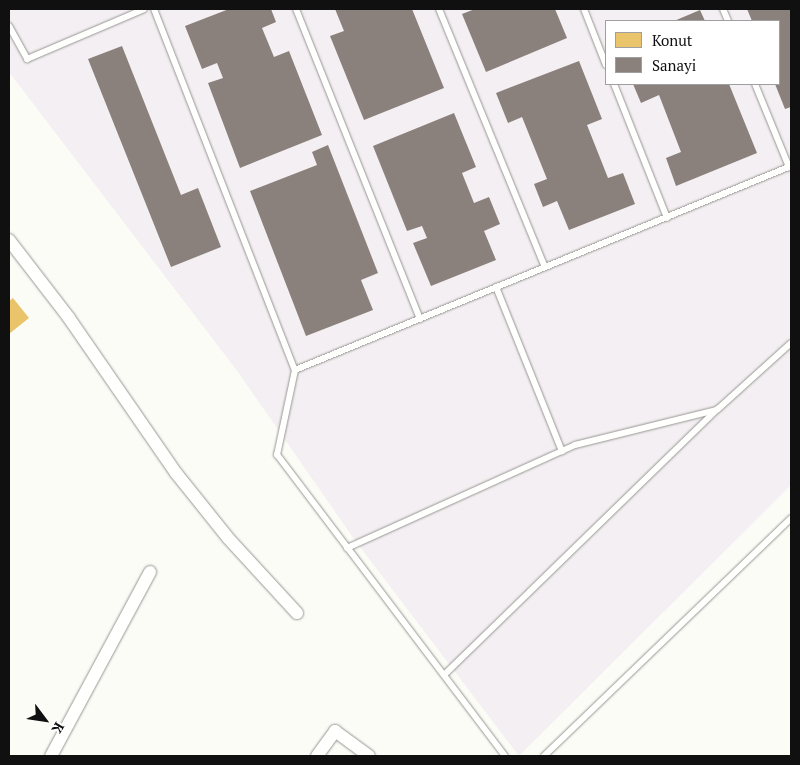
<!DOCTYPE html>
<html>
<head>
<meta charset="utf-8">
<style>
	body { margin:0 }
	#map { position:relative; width:800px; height:765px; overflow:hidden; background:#fcfcf7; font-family:"PT Serif",serif }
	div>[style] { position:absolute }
	.industrial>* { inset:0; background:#f4eff2 }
	.homes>* { inset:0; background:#e9c46a }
	.industry>* { inset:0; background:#8a817c }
	.roads { filter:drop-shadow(0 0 1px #969694) drop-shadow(0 0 1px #969694) }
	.lane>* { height:6px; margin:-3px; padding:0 3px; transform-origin:3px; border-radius:3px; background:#fffffe }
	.street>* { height:12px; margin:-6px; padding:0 6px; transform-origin:6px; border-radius:6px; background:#fffffe }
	span { translate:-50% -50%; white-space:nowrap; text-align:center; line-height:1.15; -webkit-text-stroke:5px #fff; paint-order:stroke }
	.frame { position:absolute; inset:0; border:10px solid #101010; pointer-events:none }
	.legend { position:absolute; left:605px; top:20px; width:175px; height:65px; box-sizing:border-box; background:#fff; border:1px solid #9f9f9f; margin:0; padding:6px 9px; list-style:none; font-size:15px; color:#101010 }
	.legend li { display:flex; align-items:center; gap:10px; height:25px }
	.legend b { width:25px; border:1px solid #9f9f9f }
	.north { position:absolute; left:20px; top:695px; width:50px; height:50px; -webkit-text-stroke:4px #fff; paint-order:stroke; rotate:121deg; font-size:14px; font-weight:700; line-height:20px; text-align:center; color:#101010 }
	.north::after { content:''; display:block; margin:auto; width:18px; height:22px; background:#101010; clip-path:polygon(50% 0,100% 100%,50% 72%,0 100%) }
</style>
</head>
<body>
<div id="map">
	<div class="industrial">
		<div style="clip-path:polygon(evenodd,9px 9px,791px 9px,791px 485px,519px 756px,354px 539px,238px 372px,9px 72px,9px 9px,606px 21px,779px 21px,779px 84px,606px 84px,606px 21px)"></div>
	</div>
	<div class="homes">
		<div style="clip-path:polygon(13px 298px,29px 318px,9px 334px,9px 301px)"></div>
	</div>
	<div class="industry">
		<div style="clip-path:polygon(229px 9px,271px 9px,276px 22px,262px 28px,274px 57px,289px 51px,322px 135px,240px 168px,208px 83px,223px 78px,217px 63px,202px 69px,185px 26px)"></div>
		<div style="clip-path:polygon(335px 9px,412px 9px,444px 88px,364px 120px,330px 36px,344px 31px)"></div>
		<div style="clip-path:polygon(475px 9px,555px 9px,567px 38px,486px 72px,462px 14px)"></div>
		<div style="clip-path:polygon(747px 9px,791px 9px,791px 107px,785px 109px,775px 84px,779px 84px,779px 21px,752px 21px)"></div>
		<div style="clip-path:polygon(700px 10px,705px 21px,674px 21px)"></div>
		<div style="clip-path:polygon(122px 46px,181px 195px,198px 188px,221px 247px,171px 267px,88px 59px)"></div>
		<div style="clip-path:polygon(579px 61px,602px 119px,587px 125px,608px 178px,623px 173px,635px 204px,569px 230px,557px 201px,543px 207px,534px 184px,547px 179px,522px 117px,508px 123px,496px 93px)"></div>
		<div style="clip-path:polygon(633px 84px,729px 84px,757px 153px,676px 186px,666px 158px,681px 152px,659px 95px,641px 103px)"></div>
		<div style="clip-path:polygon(454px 113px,476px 167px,462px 173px,474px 203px,489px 197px,500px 224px,484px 231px,496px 260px,431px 286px,413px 243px,427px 238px,422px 226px,407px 231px,373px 146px)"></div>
		<div style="clip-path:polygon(328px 145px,378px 273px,361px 280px,373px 310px,306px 336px,250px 191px,317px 165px,312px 152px)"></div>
	</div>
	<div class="roads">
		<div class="lane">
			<div style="left:154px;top:9px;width:388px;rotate:68.7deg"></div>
			<div style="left:296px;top:9px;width:334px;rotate:68.2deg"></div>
			<div style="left:439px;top:9px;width:279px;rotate:67.7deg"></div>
			<div style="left:584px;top:9px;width:60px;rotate:68.6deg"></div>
			<div style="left:723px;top:9px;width:13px;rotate:67deg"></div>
			<div style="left:9px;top:26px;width:38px;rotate:61deg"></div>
			<div style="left:27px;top:59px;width:127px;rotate:-23.1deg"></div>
			<div style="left:614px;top:84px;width:144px;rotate:68.4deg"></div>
			<div style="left:755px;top:84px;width:90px;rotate:67.7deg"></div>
			<div style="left:496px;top:287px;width:177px;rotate:68.1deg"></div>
			<div style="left:347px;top:548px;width:250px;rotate:-24.3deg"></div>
			<div style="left:575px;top:445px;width:145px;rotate:-13.9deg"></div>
			<div style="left:444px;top:675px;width:382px;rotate:-44.2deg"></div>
			<div style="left:718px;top:409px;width:98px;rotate:-42.1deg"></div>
			<div style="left:505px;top:756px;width:378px;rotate:-127.1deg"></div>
			<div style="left:277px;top:455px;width:87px;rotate:-78deg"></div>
			<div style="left:295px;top:370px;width:536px;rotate:-22.36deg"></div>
			<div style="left:544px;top:756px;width:343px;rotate:-43.9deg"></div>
		</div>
		<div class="street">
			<div style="left:9px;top:240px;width:98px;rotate:52.4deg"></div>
			<div style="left:69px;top:318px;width:188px;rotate:55.4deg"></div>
			<div style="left:176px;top:473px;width:83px;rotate:51.3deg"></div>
			<div style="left:228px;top:538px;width:102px;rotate:47.4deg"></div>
			<div style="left:51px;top:756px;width:209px;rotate:-61.7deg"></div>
			<div style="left:317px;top:756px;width:31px;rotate:-54deg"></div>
			<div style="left:335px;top:731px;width:42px;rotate:36.3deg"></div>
		</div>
	</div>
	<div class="frame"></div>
	<ul class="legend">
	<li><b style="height:14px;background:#e9c46a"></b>Konut</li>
	<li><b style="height:14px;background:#8a817c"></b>Sanayi</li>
	</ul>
	<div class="north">K</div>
</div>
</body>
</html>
